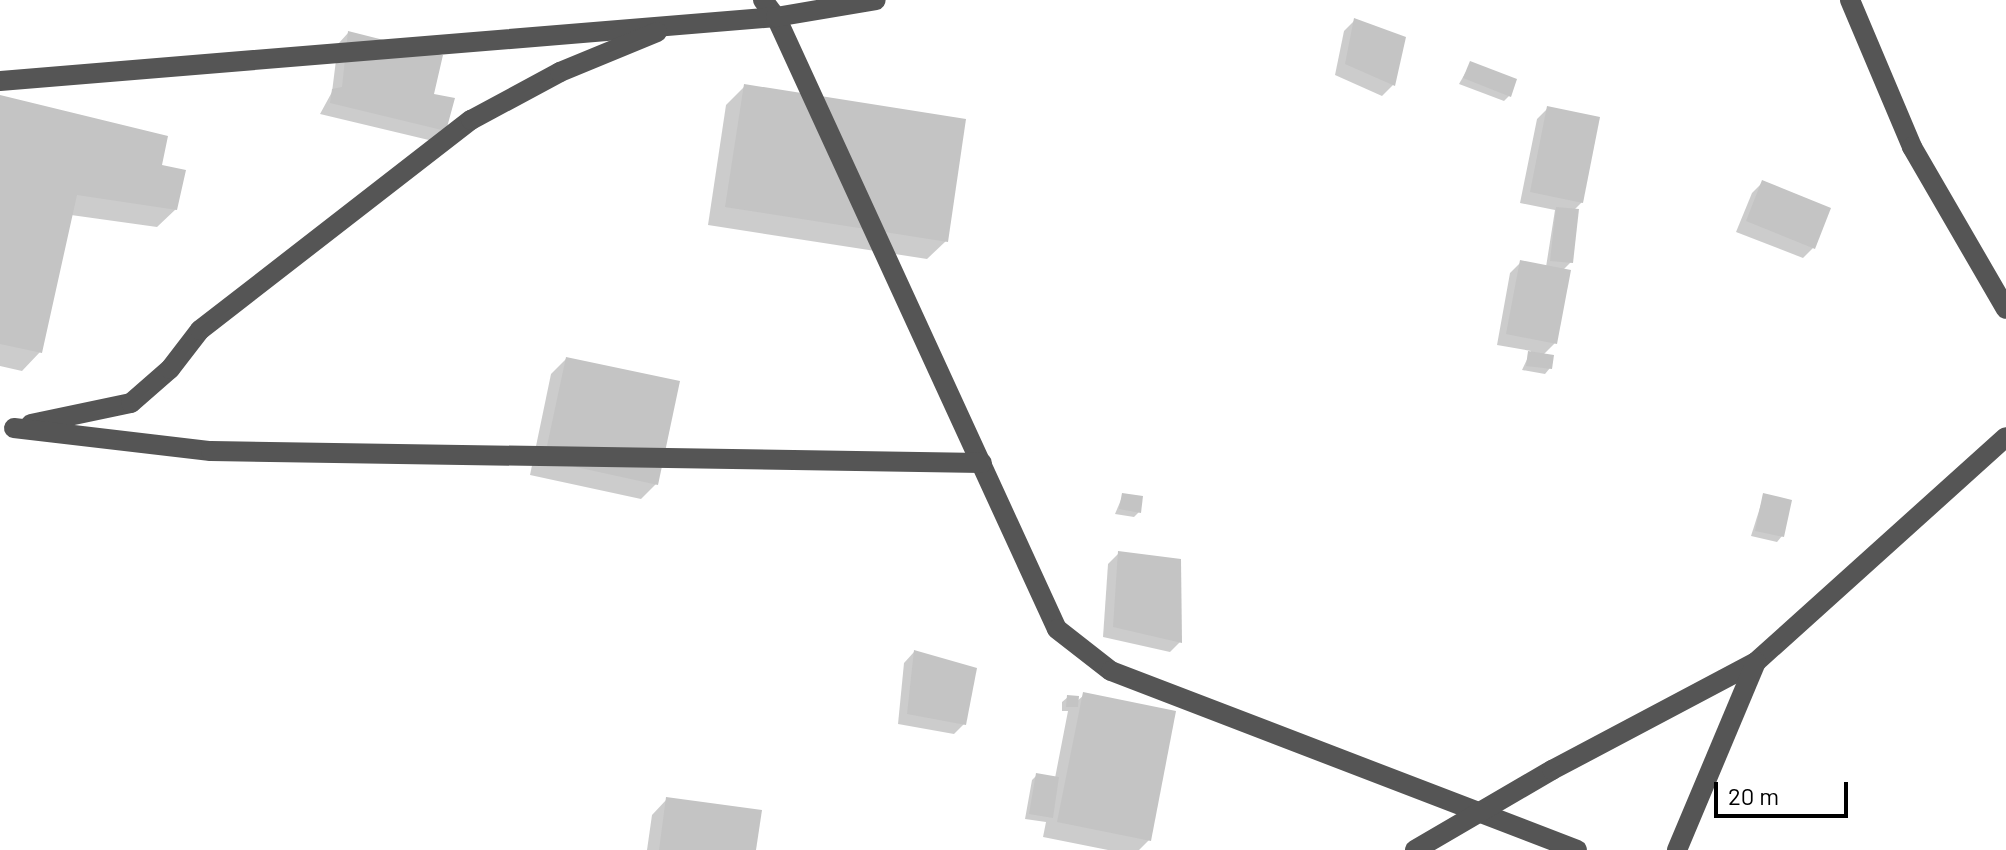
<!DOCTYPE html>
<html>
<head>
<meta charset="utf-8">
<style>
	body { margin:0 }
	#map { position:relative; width:2006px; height:850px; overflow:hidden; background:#fff; font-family:Barlow,sans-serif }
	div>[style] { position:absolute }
	.shadow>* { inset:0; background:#0003 }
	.building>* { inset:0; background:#c4c4c4 }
	.minor>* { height:20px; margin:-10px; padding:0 10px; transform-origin:10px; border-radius:10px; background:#555 }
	span { translate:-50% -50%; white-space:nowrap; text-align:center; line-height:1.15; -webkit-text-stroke:6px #fff; paint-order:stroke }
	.scale { position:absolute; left:1714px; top:782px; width:134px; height:36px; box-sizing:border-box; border:4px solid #000; border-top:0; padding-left:10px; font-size:24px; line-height:28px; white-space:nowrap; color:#000; -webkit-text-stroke:6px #fff; paint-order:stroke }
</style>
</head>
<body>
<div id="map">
	<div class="shadow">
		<div style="clip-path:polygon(1355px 20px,1403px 39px,1393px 85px,1382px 96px,1335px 75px,1344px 31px)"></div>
		<div style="clip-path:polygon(348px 33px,431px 96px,444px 130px,433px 141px,320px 114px,332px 92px,338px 44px)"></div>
		<div style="clip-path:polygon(1471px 63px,1509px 96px,1504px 101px,1459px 84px)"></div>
		<div style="clip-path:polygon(744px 87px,946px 241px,927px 259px,708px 225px,726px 105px)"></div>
		<div style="clip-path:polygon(0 98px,160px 167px,176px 209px,157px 227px,71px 215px,40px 352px,22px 371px,0 366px)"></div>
		<div style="clip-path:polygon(1547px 109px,1582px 202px,1573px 211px,1571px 262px,1563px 270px,1555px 343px,1543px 355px,1550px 368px,1545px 374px,1522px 370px,1531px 351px,1497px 345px,1510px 273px,1521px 262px,1546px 267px,1555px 210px,1520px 203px,1537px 119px)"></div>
		<div style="clip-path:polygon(1762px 183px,1813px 248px,1803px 258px,1736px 232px,1752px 193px)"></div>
		<div style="clip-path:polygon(566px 359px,656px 484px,641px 499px,530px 475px,551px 374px)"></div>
		<div style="clip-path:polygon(1123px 495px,1139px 512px,1134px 517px,1115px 514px)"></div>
		<div style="clip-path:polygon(1764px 495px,1782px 536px,1777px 542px,1751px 536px)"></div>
		<div style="clip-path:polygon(1119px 553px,1180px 642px,1170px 652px,1103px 637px,1108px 564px)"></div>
		<div style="clip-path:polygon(914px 652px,964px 724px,954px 734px,898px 724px,904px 663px)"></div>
		<div style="clip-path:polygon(1084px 695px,1149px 840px,1139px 850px,1108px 850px,1043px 837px,1046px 822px,1025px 819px,1032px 780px,1037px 775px,1055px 778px,1068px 711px,1062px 711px,1062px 702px,1068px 697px,1076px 702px)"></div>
		<div style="clip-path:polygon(667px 799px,754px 850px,647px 850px,652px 815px)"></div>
	</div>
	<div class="building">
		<div style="clip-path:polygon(1354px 18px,1406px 37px,1395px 86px,1345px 64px)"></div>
		<div style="clip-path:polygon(348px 31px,443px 55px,434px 94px,455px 98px,446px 131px,330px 103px,332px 89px,342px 87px)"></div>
		<div style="clip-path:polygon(1470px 61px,1517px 79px,1511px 97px,1463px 78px)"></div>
		<div style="clip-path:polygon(744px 84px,966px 119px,948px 242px,725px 207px)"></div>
		<div style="clip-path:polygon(0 95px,168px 136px,162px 165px,186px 170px,177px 210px,77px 195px,42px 353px,0 344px)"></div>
		<div style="clip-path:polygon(1547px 106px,1600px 117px,1583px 203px,1530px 192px)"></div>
		<div style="clip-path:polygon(1762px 180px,1831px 208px,1815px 249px,1746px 221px)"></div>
		<div style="clip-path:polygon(1556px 207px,1579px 209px,1573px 263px,1550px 261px)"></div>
		<div style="clip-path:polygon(1520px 260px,1571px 270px,1557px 344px,1506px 334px)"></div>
		<div style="clip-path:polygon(1528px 351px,1554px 355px,1552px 369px,1526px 366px)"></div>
		<div style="clip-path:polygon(566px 357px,680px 381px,658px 485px,544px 460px)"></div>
		<div style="clip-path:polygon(1122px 493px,1143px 496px,1141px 513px,1119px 509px)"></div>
		<div style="clip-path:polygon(1763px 493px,1792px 500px,1784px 537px,1755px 531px)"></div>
		<div style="clip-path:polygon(1118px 551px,1181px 559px,1182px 643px,1113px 627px)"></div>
		<div style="clip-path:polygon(914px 650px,977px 668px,966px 725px,907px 714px)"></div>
		<div style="clip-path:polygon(1083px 692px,1176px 711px,1151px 841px,1057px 822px)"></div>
		<div style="clip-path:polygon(1067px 695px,1079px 696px,1078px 707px,1066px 707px)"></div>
		<div style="clip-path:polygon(1036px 773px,1059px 777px,1053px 818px,1029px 814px)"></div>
		<div style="clip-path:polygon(666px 797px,762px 810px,756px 850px,659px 850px)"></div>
	</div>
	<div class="minor">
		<div style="left:763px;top:0;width:21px;rotate:53deg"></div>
		<div style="left:776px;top:17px;width:673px;rotate:65.34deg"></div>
		<div style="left:1057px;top:629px;width:68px;rotate:37.9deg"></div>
		<div style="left:1111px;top:671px;width:499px;rotate:21deg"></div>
		<div style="left:1850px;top:0;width:160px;rotate:67.1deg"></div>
		<div style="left:1912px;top:147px;width:187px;rotate:59.9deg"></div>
		<div style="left:0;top:81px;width:779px;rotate:-4.71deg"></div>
		<div style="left:776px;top:17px;width:101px;rotate:-9.6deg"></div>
		<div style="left:31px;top:424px;width:102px;rotate:-11.9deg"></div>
		<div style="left:131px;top:403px;width:52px;rotate:-41.1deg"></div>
		<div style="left:170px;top:369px;width:49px;rotate:-52.4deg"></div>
		<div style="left:200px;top:330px;width:343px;rotate:-37.8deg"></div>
		<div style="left:471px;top:120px;width:101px;rotate:-28.3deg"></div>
		<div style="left:560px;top:72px;width:105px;rotate:-22.4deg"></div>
		<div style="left:14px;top:428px;width:198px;rotate:6.7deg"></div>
		<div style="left:211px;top:451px;width:771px;rotate:0.89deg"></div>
		<div style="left:1415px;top:850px;width:159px;rotate:-30.3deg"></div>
		<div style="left:1552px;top:770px;width:231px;rotate:-27.9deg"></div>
		<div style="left:1756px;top:662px;width:336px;rotate:-42deg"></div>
		<div style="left:1677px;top:850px;width:204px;rotate:-67.2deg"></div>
	</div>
	<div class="scale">20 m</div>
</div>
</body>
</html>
